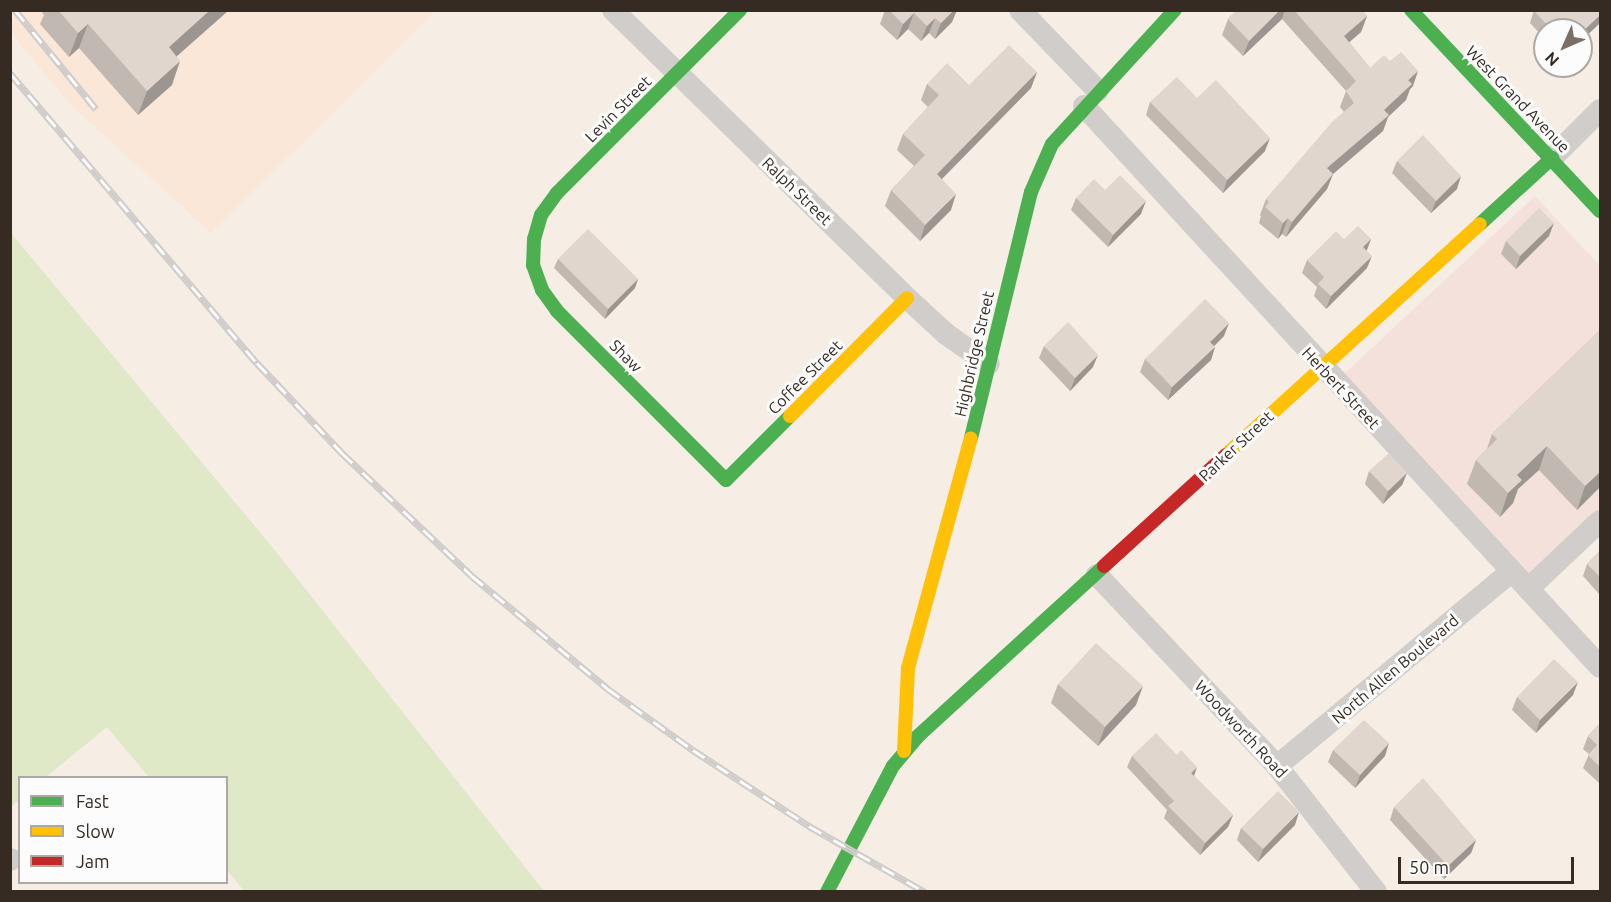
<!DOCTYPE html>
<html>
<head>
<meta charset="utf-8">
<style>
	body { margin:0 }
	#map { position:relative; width:1611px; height:902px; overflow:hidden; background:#f6ede5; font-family:Ubuntu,sans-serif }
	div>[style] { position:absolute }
	.commercial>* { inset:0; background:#f4e1dc }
	.built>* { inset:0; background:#fae7d8 }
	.green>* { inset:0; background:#dfe8c7 }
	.street>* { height:22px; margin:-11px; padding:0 11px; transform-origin:11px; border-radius:11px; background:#d0cdca }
	.fast>* { height:14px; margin:-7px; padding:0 7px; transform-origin:7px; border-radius:7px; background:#4caf50 }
	.slow>* { height:14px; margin:-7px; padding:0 7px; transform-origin:7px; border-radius:7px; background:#ffc107 }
	.jam>* { height:14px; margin:-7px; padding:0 7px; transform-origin:7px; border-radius:7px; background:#c62828 }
	.rail>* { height:7px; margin-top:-3.5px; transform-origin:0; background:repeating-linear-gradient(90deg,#fcfcfc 0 14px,#cfccca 0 28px); box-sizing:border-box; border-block:2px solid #cfccca }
	.wall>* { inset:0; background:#c1b8b1 }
	.shaded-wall>* { inset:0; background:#9d9690 }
	.building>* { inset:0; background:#e0d6ce }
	span { translate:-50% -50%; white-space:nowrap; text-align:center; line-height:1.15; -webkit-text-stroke:6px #fcfcfc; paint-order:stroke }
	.street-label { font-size:16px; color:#352b23 }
	.frame { position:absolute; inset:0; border:12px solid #352b23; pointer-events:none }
	.legend { position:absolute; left:18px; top:776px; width:210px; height:108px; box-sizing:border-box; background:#fcfcfc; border:2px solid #aca8a5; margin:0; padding:8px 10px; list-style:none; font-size:18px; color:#352b23 }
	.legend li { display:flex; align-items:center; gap:12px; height:30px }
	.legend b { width:30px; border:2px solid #aca8a5 }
	.north { position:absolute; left:1533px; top:18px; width:60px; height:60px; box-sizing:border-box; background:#fcfcfc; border:2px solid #aca8a5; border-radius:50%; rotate:225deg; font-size:16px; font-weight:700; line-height:24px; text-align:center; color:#352b23 }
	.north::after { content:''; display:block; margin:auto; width:21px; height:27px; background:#796f67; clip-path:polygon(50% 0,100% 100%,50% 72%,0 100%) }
	.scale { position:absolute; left:1398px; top:857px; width:176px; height:27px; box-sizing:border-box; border:3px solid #352b23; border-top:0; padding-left:8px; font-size:18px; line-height:21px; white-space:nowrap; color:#352b23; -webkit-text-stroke:4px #fcfcfc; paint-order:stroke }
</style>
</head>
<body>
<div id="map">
	<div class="commercial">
		<div style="clip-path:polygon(1535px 196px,1600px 266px,1600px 512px,1529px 576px,1343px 375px)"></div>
	</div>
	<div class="built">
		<div style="clip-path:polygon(10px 11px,436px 11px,211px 233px,70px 104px,11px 33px)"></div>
	</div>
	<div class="green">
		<div style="clip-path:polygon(11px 233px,273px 548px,544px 891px,244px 891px,227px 870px,226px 778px,149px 777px,107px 727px,46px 777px,20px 778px,19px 800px,11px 807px)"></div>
	</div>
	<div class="street">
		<div style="left:613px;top:10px;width:412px;rotate:44.4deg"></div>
		<div style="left:907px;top:298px;width:53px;rotate:42.7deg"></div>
		<div style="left:946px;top:334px;width:52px;rotate:34.9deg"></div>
		<div style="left:1020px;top:10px;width:112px;rotate:46.1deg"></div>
		<div style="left:1084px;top:106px;width:762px;rotate:47.39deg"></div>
		<div style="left:1552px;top:158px;width:68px;rotate:-45deg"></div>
		<div style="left:1097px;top:575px;width:262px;rotate:46.7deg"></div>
		<div style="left:1277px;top:766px;width:160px;rotate:51.8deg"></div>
		<div style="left:1528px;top:589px;width:99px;rotate:-43.4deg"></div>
		<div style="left:1277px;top:766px;width:305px;rotate:-39.7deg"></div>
		<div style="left:10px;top:860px;width:1px;rotate:-45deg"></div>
	</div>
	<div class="fast">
		<div style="left:740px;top:10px;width:259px;rotate:135deg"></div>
		<div style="left:557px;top:193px;width:27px;rotate:126deg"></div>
		<div style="left:541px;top:215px;width:25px;rotate:106deg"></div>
		<div style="left:534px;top:239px;width:26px;rotate:92deg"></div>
		<div style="left:533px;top:265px;width:27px;rotate:70deg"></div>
		<div style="left:542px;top:290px;width:26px;rotate:54deg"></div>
		<div style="left:557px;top:311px;width:239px;rotate:45deg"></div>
		<div style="left:726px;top:480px;width:91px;rotate:-45deg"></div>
		<div style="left:1411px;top:10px;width:276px;rotate:46.8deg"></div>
		<div style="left:1480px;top:224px;width:98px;rotate:-42.5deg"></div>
		<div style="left:971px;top:438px;width:253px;rotate:-76.3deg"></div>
		<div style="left:1031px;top:192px;width:52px;rotate:-66.4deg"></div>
		<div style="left:1052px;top:144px;width:182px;rotate:-47.5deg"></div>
		<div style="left:827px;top:892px;width:142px;rotate:-62.4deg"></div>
		<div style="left:893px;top:766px;width:38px;rotate:-50deg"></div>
		<div style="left:917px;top:737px;width:253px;rotate:-42.4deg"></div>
	</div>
	<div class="slow">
		<div style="left:790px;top:416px;width:166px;rotate:-45.2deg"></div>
		<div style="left:1226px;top:455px;width:343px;rotate:-42.3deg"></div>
		<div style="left:904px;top:751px;width:83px;rotate:-87.2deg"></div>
		<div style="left:908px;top:668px;width:238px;rotate:-74.7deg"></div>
	</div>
	<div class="jam">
		<div style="left:1104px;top:566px;width:165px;rotate:-42.3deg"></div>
	</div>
	<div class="rail">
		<div style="left:15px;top:10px;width:128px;rotate:50.7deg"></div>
		<div style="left:10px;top:73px;width:381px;rotate:49.6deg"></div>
		<div style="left:257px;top:363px;width:124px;rotate:46.6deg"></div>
		<div style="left:342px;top:453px;width:179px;rotate:43.4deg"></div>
		<div style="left:472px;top:576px;width:177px;rotate:39.7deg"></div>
		<div style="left:608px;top:689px;width:105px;rotate:35.7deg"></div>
		<div style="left:693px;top:750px;width:139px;rotate:33.2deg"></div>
		<div style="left:809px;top:826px;width:133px;rotate:29.6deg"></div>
	</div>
	<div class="wall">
		<div style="clip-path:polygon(40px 10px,229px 10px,177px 56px,172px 85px,138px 115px,79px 48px,69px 57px,40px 24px,44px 15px)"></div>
		<div style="clip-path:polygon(885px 10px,957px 10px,952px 22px,935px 39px,929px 33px,921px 41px,908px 29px,897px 40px,880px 24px)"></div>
		<div style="clip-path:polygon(1237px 10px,1362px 10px,1367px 16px,1361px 32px,1349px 42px,1370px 68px,1413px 86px,1410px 89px,1406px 100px,1388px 117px,1383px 131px,1333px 174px,1327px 189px,1286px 237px,1282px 234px,1278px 239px,1259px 223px,1261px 216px,1260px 215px,1266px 199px,1344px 112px,1340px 107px,1346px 91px,1282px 19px,1243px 56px,1222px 35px,1228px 19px)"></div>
		<div style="clip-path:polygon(1534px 10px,1600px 23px,1581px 41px,1581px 30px,1545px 30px,1545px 39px,1530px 23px)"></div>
		<div style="clip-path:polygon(1037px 72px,1031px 88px,942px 179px,951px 210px,920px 241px,885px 206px,891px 190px,914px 166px,897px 150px,903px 134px,928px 107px,921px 100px,927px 84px,969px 85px)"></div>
		<div style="clip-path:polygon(1197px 98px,1265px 151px,1223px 193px,1146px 115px,1150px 102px)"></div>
		<div style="clip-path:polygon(1397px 161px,1457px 189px,1431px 213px,1392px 173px)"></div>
		<div style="clip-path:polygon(1105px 190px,1141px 214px,1108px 247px,1071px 210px,1076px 198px)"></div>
		<div style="clip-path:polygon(1549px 236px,1516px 269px,1501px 254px,1506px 241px)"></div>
		<div style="clip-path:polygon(1344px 239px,1371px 239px,1367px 250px,1367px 268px,1326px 309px,1314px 296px,1317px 287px,1302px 273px,1307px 260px)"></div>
		<div style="clip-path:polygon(558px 259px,638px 279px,635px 288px,605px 319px,554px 268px)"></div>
		<div style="clip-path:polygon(1600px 330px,1600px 487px,1577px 510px,1539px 470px,1518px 489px,1513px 503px,1500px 517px,1467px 484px,1476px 460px,1487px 449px,1492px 434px)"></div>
		<div style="clip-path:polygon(1224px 336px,1214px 346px,1215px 347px,1211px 360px,1168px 400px,1140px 372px,1145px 359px)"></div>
		<div style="clip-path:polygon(1044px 346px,1093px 367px,1070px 391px,1039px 358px)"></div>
		<div style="clip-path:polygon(1369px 471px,1407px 473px,1402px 485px,1383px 504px,1365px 484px)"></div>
		<div style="clip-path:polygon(1600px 551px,1600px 595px,1583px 576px,1587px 564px)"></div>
		<div style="clip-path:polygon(1058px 684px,1136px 705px,1098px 746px,1051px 703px)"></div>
		<div style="clip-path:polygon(1573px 695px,1536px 733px,1512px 710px,1517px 697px)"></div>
		<div style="clip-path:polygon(1600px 723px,1600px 782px,1599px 783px,1583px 768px,1589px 754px,1583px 749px,1588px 736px)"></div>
		<div style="clip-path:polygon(1333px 750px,1385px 756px,1355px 788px,1328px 762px)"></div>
		<div style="clip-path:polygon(1132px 756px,1194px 776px,1233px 815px,1228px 827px,1200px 855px,1164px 818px,1167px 810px,1127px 767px)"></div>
		<div style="clip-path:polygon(1394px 807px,1476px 840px,1471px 853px,1444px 879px,1390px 820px)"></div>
		<div style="clip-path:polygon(1295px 825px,1258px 862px,1237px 840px,1241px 828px)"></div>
	</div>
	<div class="shaded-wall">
		<div style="clip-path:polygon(210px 10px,229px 10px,160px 71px,169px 47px)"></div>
		<div style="clip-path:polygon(954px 10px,957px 10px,952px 22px,935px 39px,941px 23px)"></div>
		<div style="clip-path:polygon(1280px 10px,1285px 10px,1282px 19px,1243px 56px,1249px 41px)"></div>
		<div style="clip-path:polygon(914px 13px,908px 29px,897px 40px,903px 24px)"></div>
		<div style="clip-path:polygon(1600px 15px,1600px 23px,1581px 41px,1581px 33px)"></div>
		<div style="clip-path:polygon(1367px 16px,1361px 32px,1338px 52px,1344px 36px)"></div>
		<div style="clip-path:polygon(935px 18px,929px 33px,921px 41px,927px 26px)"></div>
		<div style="clip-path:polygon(88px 24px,79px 48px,69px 57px,78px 33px)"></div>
		<div style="clip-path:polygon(180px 61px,172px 85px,138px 115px,147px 91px)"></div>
		<div style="clip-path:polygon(1418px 71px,1413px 86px,1410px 89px,1406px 100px,1388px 117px,1383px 131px,1333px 174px,1327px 189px,1286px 237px,1292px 222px,1327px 168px,1384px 110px,1408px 80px)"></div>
		<div style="clip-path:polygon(1037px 72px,1031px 88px,931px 190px,937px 174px)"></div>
		<div style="clip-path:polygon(1270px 138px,1265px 151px,1223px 193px,1227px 180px)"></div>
		<div style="clip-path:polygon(1461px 176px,1457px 189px,1431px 213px,1436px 201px)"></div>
		<div style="clip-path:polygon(956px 194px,951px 210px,920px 241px,925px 225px)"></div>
		<div style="clip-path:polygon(1146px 201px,1141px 214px,1108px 247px,1113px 235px)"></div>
		<div style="clip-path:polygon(1288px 218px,1282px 234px,1278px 239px,1283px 223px)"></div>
		<div style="clip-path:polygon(1554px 223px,1549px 236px,1516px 269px,1520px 256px)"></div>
		<div style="clip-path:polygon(1371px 239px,1366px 252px,1363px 247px)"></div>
		<div style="clip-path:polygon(1372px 256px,1367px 268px,1326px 309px,1331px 296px)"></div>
		<div style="clip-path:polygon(638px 279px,635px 288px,605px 319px,608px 309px)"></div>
		<div style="clip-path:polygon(1229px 323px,1224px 336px,1205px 355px,1210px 342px)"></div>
		<div style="clip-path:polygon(1215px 347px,1211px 360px,1168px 400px,1172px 387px)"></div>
		<div style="clip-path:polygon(1098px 355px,1093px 367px,1070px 391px,1075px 378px)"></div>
		<div style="clip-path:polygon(1547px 446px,1539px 470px,1518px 489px,1513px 503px,1500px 517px,1508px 493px,1517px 475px)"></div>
		<div style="clip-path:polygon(1600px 472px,1600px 487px,1577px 510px,1585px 486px)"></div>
		<div style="clip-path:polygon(1407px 473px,1402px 485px,1383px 504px,1388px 491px)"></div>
		<div style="clip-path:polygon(1578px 682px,1573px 695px,1536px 733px,1540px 720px)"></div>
		<div style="clip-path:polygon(1143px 686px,1136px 705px,1098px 746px,1105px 727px)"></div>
		<div style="clip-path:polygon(1389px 743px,1385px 756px,1355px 788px,1360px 775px)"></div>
		<div style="clip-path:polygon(1197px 767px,1193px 779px,1191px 773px)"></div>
		<div style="clip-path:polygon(1299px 812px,1295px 825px,1258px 862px,1263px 849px)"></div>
		<div style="clip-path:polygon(1233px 815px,1228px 827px,1200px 855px,1205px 843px)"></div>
		<div style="clip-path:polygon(1476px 840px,1471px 853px,1444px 879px,1448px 866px)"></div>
	</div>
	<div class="building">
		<div style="clip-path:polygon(58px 10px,210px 10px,169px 47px,180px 61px,147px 91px,88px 24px,78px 33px)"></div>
		<div style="clip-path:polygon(889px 10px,954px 10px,941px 23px,935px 18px,927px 26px,914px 13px,903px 24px)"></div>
		<div style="clip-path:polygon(1237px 10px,1280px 10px,1249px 41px,1228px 19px)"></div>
		<div style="clip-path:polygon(1294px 10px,1362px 10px,1367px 16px,1344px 36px,1370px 68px,1384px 55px,1390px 61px,1401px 52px,1418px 71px,1408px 80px,1412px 84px,1384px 110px,1389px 115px,1327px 168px,1333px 174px,1292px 222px,1288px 218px,1283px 223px,1265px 207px,1269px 202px,1266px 199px,1332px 122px,1354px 103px,1346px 91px,1356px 81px)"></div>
		<div style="clip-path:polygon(1600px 10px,1600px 15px,1581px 33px,1581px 30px,1552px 30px,1534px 11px)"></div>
		<div style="clip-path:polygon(1009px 45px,1037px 72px,937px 174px,956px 194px,925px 225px,891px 190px,925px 155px,903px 134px,939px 95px,927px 84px,947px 63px,969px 85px)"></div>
		<div style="clip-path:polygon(1177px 77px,1197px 98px,1216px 80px,1270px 138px,1227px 180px,1150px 102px)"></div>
		<div style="clip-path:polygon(1423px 135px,1461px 176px,1436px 201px,1397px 161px)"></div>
		<div style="clip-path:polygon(1120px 175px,1146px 201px,1113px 235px,1076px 198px,1094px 179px,1105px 190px)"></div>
		<div style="clip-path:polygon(1539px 208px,1554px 223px,1520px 256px,1506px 241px)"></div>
		<div style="clip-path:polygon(1358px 226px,1371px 239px,1363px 247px,1372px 256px,1331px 296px,1318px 284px,1324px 277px,1307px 260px,1336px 231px,1344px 239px)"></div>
		<div style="clip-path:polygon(588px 229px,638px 279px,608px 309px,558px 259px)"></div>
		<div style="clip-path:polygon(1205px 299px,1229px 323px,1210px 342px,1215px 347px,1172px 387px,1145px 359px)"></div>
		<div style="clip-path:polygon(1068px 322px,1098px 355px,1075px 378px,1044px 346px)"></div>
		<div style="clip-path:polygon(1600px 330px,1600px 472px,1585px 486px,1547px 446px,1517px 475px,1522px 480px,1508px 493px,1476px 460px,1497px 439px,1492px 434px)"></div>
		<div style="clip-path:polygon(1389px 453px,1407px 473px,1388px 491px,1369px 471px)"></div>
		<div style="clip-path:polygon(1600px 551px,1600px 577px,1587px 564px)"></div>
		<div style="clip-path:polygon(1096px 643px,1143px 686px,1105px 727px,1058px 684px)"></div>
		<div style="clip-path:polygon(1554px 659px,1578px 682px,1540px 720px,1517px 697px)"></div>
		<div style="clip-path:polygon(1364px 720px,1389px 743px,1360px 775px,1333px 750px)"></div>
		<div style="clip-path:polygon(1600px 723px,1600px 767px,1588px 755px,1597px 745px,1588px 736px)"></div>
		<div style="clip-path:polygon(1156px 733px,1177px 755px,1181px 750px,1197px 767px,1191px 773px,1233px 815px,1205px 843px,1168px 806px,1174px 801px,1132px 756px)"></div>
		<div style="clip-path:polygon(1423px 778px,1476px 840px,1448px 866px,1394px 807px)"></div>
		<div style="clip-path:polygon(1278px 791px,1299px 812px,1263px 849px,1241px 828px)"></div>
	</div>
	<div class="street-label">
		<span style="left:1518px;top:99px;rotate:46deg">West Grand Avenue</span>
		<span style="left:618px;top:109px;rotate:-45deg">Levin Street</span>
		<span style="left:797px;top:191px;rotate:44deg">Ralph Street</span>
		<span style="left:974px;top:354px;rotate:-77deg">Highbridge Street</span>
		<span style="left:626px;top:356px;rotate:45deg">Shaw</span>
		<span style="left:805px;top:377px;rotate:-45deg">Coffee Street</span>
		<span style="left:1341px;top:388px;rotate:47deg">Herbert Street</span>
		<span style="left:1236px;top:446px;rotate:-43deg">Parker Street</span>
		<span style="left:1395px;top:669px;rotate:-40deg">North Allen Boulevard</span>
		<span style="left:1241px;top:729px;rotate:47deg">Woodworth Road</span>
	</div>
	<div class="frame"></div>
	<ul class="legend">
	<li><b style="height:8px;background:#4caf50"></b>Fast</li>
	<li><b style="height:8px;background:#ffc107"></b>Slow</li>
	<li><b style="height:8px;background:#c62828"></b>Jam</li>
	</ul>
	<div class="north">N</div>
	<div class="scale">50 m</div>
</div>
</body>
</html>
